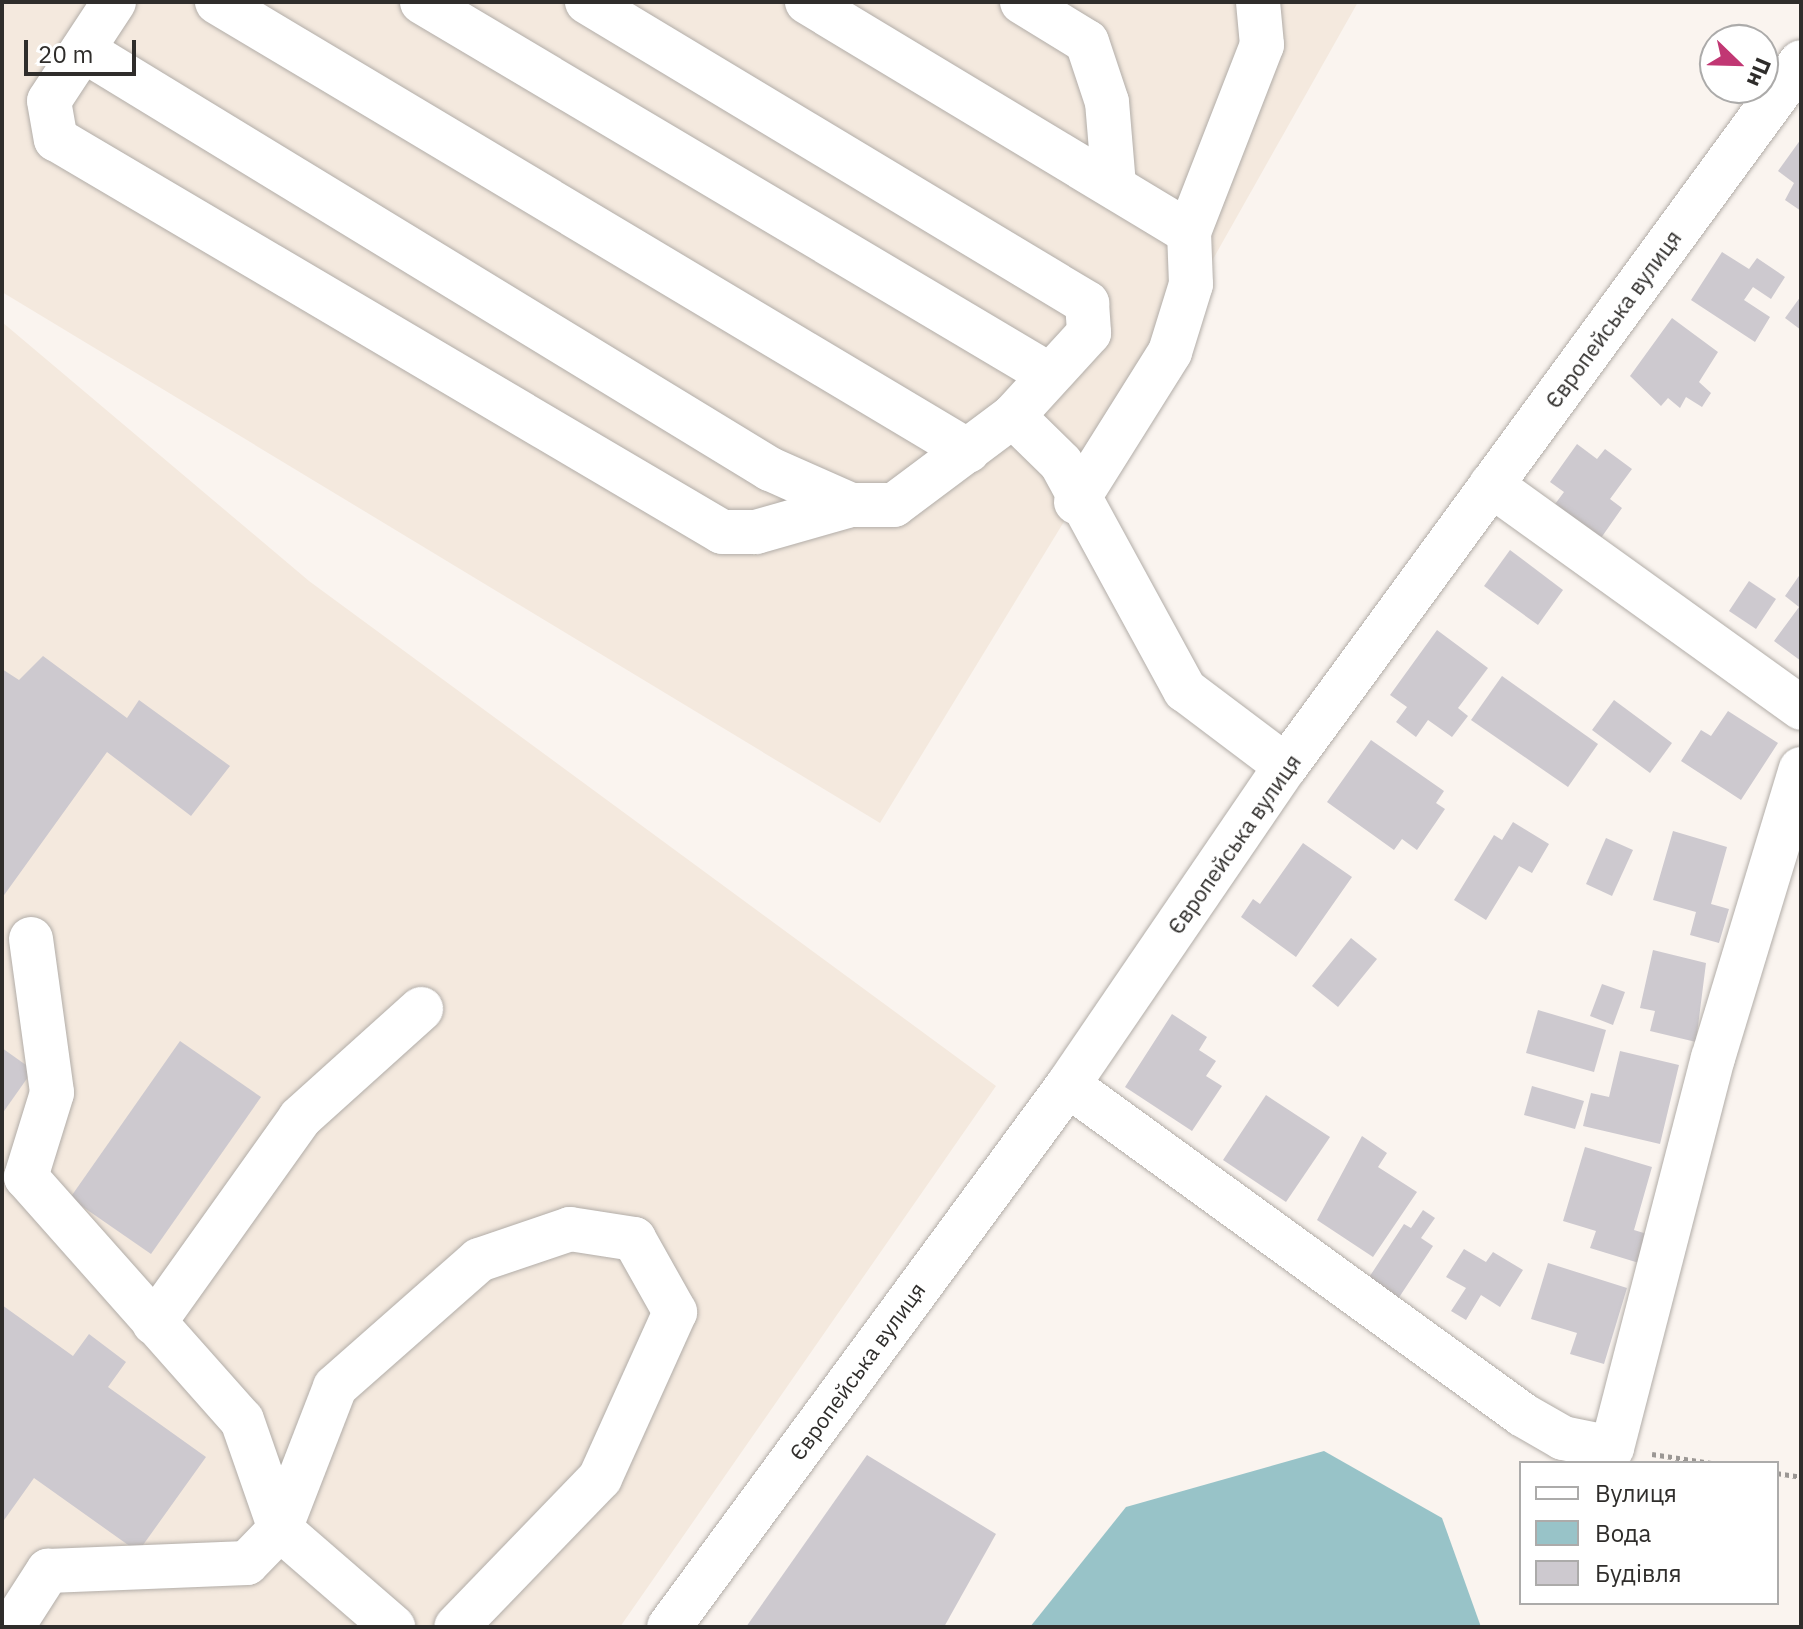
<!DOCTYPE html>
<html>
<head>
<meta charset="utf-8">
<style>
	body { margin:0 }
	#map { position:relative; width:1803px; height:1629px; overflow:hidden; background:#faf4ef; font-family:"IBM Plex Sans",sans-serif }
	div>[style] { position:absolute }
	.built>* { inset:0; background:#f4e9de }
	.water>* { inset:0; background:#98c3c8 }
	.building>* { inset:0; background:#cdc9cf }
	.path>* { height:5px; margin-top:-2.5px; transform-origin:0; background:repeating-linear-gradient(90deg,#9b9794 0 4px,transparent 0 8px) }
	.roads { filter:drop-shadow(0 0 2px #b2ada8) drop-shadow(0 0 2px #b2ada8) }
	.minor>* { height:44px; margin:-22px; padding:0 22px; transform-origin:22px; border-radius:22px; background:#fff }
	span { translate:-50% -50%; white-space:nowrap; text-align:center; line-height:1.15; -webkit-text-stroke:6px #fff; paint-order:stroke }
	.street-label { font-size:22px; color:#2f2d2b }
	.frame { position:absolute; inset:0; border:4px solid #2f2d2b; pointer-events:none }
	.legend { position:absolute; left:1519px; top:1461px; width:260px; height:144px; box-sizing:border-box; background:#fff; border:2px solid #acabaa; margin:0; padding:10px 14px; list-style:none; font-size:24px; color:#2f2d2b }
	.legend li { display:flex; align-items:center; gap:16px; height:40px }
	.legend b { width:40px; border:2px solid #acabaa }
	.north { position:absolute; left:1699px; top:24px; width:80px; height:80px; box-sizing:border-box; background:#fff; border:2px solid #acabaa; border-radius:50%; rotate:113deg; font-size:22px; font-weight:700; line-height:32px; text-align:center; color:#2f2d2b }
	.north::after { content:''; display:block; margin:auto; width:28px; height:36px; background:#c13773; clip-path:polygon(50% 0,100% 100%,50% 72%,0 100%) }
	.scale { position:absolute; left:24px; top:40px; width:112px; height:36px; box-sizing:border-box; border:4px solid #2f2d2b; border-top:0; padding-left:10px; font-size:24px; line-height:28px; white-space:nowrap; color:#2f2d2b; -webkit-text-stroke:6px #fff; paint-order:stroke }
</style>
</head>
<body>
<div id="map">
	<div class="built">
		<div style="clip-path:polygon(2px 2px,1358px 2px,1076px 502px,880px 823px,2px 292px)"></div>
		<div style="clip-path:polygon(2px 322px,309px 581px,996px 1086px,620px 1627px,2px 1627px)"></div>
	</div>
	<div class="water">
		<div style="clip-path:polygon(1324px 1451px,1442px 1518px,1481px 1627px,1030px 1627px,1126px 1507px)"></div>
	</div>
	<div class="building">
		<div style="clip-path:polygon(1801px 139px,1801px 211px,1785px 200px,1794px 183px,1778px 171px)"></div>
		<div style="clip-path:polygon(1722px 252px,1749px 269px,1757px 258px,1785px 277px,1771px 299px,1753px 287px,1744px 300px,1770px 317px,1755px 342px,1691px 300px)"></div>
		<div style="clip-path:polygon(1801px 296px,1801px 330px,1785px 318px)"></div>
		<div style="clip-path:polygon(1672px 318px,1718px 352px,1699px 382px,1711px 393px,1702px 407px,1686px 397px,1680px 408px,1668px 398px,1661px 406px,1630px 376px)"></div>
		<div style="clip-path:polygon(1577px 444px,1597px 459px,1605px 449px,1632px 469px,1610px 499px,1622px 508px,1601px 538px,1555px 504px,1564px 492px,1550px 482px)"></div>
		<div style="clip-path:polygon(1510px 550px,1563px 590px,1538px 625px,1484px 586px)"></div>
		<div style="clip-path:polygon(1801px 573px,1801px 661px,1774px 641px,1799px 607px,1785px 596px)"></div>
		<div style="clip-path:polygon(1749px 581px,1776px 599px,1756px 629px,1729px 611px)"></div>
		<div style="clip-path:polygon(1437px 630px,1488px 668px,1458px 708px,1468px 716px,1452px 737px,1428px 720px,1416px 737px,1396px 722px,1407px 707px,1390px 695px)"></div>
		<div style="clip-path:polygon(43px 656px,127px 718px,139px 700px,230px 766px,191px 816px,107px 752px,2px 898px,2px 669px,19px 680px)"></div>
		<div style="clip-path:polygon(1502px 676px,1598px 744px,1568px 787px,1471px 720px)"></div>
		<div style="clip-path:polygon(1614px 700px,1672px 743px,1650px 773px,1592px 730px)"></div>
		<div style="clip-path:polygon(1728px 711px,1778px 743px,1741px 800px,1681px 761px,1701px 730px,1711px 736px)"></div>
		<div style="clip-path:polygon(1371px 740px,1444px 791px,1436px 803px,1445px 809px,1417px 850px,1402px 839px,1394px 850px,1327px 802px)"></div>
		<div style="clip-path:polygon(1513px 822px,1549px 844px,1532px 873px,1519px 866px,1486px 920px,1454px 900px,1494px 835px,1502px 840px)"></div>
		<div style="clip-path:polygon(1673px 831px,1727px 847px,1711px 904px,1729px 909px,1719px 943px,1690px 935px,1696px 912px,1653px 900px)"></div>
		<div style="clip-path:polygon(1606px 838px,1633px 850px,1612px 896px,1586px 884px)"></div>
		<div style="clip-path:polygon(1303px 843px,1352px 877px,1296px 957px,1241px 917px,1253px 899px,1260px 904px)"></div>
		<div style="clip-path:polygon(1351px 938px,1377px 959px,1338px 1007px,1312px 986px)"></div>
		<div style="clip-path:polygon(1653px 950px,1706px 963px,1696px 1042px,1650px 1031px,1655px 1011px,1640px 1008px)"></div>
		<div style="clip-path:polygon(1602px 984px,1625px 992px,1613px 1025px,1590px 1016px)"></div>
		<div style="clip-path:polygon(1538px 1010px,1606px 1030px,1594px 1072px,1526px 1053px)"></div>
		<div style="clip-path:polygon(1172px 1014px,1207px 1037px,1199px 1050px,1216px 1061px,1206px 1076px,1222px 1086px,1192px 1131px,1125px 1087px)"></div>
		<div style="clip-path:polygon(180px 1041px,261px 1097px,151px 1254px,70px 1198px)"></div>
		<div style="clip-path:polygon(2px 1048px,33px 1070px,2px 1114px)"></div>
		<div style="clip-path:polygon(1620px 1051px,1679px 1065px,1660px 1144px,1583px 1126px,1591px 1093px,1609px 1097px)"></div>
		<div style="clip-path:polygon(1532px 1086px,1584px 1101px,1575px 1129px,1524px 1115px)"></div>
		<div style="clip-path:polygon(1266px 1095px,1330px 1137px,1286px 1202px,1223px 1160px)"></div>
		<div style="clip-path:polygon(1362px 1136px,1387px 1153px,1378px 1167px,1417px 1192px,1373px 1257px,1317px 1220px)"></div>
		<div style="clip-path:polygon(1585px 1147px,1652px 1167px,1634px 1230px,1647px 1234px,1639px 1263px,1590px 1248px,1596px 1231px,1563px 1221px)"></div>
		<div style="clip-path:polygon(1423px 1210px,1435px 1218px,1421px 1238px,1433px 1246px,1398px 1299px,1368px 1279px,1404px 1224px,1411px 1228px)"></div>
		<div style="clip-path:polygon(1464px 1249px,1486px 1262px,1493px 1252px,1523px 1270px,1500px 1307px,1481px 1295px,1466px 1320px,1451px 1311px,1466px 1288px,1446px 1277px)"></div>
		<div style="clip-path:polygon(1548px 1263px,1627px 1288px,1604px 1364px,1570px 1354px,1577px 1333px,1531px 1319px)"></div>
		<div style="clip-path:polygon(2px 1305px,73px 1356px,89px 1334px,126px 1362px,108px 1387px,206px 1457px,138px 1552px,34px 1478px,2px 1523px)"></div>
		<div style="clip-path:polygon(867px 1455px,996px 1534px,944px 1627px,746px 1627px)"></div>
	</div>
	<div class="path">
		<div style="left:1652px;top:1454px;width:60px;rotate:8.7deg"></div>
		<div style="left:1777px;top:1473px;width:24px;rotate:9deg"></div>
	</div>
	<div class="roads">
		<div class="minor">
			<div style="left:114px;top:2px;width:118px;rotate:123.3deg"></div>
			<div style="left:49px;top:101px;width:39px;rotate:80deg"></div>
			<div style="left:56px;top:139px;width:773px;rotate:30.54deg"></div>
			<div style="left:722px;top:532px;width:34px"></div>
			<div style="left:756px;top:532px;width:99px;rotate:-15.9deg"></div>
			<div style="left:217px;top:2px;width:875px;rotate:30.87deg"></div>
			<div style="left:422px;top:2px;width:730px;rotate:30.71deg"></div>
			<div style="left:587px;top:2px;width:584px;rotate:31.05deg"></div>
			<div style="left:1087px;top:303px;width:30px;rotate:86deg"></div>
			<div style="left:1089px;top:333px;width:113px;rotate:132.5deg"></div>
			<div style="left:1013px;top:416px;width:67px;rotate:44.4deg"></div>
			<div style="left:1061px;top:463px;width:259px;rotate:61.4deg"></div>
			<div style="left:1185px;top:690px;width:126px;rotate:37deg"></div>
			<div style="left:807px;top:2px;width:446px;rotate:31.1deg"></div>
			<div style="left:1022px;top:2px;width:76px;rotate:31.6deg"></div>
			<div style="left:1087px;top:42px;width:63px;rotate:71.6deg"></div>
			<div style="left:1107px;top:102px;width:84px;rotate:85.2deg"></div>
			<div style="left:83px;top:50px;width:805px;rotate:31.38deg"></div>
			<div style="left:770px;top:469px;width:89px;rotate:24deg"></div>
			<div style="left:851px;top:505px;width:43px"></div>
			<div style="left:894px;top:505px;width:149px;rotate:-36.8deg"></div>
			<div style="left:1491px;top:485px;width:382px;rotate:35.7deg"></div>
			<div style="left:1076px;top:502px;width:177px;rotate:-57.9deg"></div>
			<div style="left:1170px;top:352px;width:71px;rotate:-72.8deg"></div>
			<div style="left:1191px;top:284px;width:52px;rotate:-92.2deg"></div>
			<div style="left:1189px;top:232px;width:201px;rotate:-68.7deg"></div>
			<div style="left:1262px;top:45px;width:43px;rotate:-95.3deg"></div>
			<div style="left:31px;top:939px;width:155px;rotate:82.2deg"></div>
			<div style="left:52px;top:1093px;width:88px;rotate:107.2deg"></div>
			<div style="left:26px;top:1177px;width:325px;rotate:48.4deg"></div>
			<div style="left:242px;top:1420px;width:115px;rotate:70.8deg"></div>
			<div style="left:280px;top:1529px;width:150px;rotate:40.9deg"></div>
			<div style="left:1068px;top:1085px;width:562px;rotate:35.95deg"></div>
			<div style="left:1523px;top:1415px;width:46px;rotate:29.9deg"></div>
			<div style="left:1563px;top:1438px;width:50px;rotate:11.5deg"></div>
			<div style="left:1612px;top:1448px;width:403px;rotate:-75.5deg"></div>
			<div style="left:1713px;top:1058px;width:302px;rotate:-73.1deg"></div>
			<div style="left:154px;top:1323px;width:252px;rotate:-54.5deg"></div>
			<div style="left:300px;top:1118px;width:163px;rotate:-42deg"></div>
			<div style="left:12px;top:1627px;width:67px;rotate:-57.3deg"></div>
			<div style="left:48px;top:1571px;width:199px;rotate:-2.3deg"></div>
			<div style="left:247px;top:1563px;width:47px;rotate:-45.9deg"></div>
			<div style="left:280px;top:1529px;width:152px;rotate:-68.8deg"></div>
			<div style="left:335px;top:1387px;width:192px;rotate:-41.4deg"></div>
			<div style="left:479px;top:1260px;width:96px;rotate:-18.8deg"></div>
			<div style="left:570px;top:1229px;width:65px;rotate:8.9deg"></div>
			<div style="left:634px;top:1239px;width:84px;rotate:60.7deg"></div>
			<div style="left:675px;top:1312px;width:182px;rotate:114.3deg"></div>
			<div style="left:600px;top:1478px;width:207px;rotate:134deg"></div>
			<div style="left:669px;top:1627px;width:673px;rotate:-53.64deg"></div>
			<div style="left:1068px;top:1085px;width:386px;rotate:-55.7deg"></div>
			<div style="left:1286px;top:766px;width:872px;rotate:-53.81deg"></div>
		</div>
	</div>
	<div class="street-label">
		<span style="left:1613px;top:319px;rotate:-54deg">Європейська вулиця</span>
		<span style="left:1234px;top:844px;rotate:-55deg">Європейська вулиця</span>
		<span style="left:857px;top:1371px;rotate:-54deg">Європейська вулиця</span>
	</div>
	<div class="frame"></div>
	<ul class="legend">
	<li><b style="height:10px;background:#fff"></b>Вулиця</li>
	<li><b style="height:22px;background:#98c3c8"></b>Вода</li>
	<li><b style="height:22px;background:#cdc9cf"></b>Будівля</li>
	</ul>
	<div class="north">Пн</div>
	<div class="scale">20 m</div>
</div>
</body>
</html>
